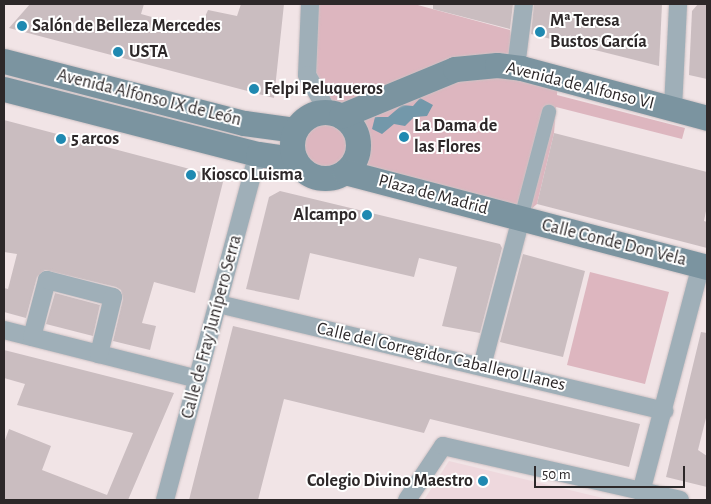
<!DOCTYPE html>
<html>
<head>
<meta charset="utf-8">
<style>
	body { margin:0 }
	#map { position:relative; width:711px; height:504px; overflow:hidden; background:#f1e4e6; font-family:"Alegreya Sans",sans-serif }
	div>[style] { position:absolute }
	.built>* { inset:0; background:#eed8dd }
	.green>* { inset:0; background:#ddb6bf }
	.round { border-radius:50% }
	.water>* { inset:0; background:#7398aa }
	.building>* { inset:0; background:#cabdc0 }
	.roads { filter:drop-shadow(0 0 1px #cec2c4) drop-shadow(0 0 1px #cec2c4) }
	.pedestrian>* { height:14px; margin:-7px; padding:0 7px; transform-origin:7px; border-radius:7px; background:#9fafb8 }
	.minor>* { height:18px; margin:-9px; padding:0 9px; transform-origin:9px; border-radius:9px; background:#9fafb8 }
	.secondary>* { height:25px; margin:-12.5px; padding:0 12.5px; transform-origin:12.5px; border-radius:12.5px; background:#7b94a0 }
	.secondary>.ring { margin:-12.5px; padding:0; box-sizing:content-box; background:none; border:25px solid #7b94a0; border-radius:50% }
	.dots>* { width:14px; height:14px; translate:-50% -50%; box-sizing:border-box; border:2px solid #fff; border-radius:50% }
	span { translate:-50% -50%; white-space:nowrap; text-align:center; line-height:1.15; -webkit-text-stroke:4px #fff; paint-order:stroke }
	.poi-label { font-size:18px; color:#2d2829; font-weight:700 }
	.left { translate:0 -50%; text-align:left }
	.right { translate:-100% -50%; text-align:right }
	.street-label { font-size:18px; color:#2d2829 }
	.frame { position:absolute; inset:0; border:5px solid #2d2829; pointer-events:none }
	.scale { position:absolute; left:534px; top:466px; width:151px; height:22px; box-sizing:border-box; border:2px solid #2d2829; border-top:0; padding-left:6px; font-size:15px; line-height:18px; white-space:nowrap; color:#2d2829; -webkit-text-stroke:4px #fff; paint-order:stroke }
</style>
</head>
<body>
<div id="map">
	<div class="built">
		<div style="clip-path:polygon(449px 461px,611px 500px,424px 500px)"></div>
	</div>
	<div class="green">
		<div style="clip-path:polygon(310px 4px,414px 4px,510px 30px,516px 67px,558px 78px,557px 95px,685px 128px,682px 139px,556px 107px,554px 133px,537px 204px,521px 218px,353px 164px,357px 154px,356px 132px,309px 84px)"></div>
		<div class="round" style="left:303px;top:124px;width:44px;height:44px"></div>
		<div style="clip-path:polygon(590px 272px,669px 292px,645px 384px,567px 365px)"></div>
	</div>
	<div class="water">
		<div style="clip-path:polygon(420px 98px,433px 105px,427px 116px,414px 117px,405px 126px,394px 124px,382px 134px,372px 129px,375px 117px,388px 117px,402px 105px,413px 106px)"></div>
	</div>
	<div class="building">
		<div style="clip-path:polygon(30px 4px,144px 4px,141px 14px,199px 30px,208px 10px,237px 16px,241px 4px,284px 4px,274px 98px,9px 28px)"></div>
		<div style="clip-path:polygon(433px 4px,513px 4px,510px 29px,433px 9px)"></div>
		<div style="clip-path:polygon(534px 4px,662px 4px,659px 66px,531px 34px)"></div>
		<div style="clip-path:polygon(698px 4px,707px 4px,707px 79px,689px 75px,692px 11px)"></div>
		<div style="clip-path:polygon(4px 120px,224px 178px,195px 293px,154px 282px,142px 323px,156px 326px,150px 350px,113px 341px,123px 299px,121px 290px,116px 287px,45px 270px,37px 277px,26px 318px,4px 312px,4px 288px,8px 289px,17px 254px,4px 252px)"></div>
		<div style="clip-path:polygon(554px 133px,707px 172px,707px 206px,704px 221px,707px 222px,707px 248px,537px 204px)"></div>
		<div style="clip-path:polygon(280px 191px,500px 244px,502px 248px,480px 333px,442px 326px,457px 267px,419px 258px,414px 277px,310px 253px,299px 300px,246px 289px,269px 197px)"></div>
		<div style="clip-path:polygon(523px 254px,585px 271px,563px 357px,500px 342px)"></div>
		<div style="clip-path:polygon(55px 293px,100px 305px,93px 336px,46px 324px)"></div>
		<div style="clip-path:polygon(233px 326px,640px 424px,629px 467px,430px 419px,424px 433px,284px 399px,258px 500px,189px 500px)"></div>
		<div style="clip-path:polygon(701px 332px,707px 333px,707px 414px,698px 450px,707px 456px,707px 487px,666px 477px)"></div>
		<div style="clip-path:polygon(4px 350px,174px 393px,128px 500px,4px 500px,4px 443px,9px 429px,51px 446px,42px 470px,107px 495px,133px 433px,17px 405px,25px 384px,4px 378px)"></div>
	</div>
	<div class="roads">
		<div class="pedestrian">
			<div style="left:521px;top:218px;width:110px;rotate:-75.2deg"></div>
		</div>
		<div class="minor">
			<div style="left:310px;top:4px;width:71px;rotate:92.4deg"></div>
			<div style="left:307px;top:75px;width:43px;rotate:60.4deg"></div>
			<div style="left:516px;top:67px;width:64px;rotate:-82.8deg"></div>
			<div style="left:673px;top:108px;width:104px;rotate:-87.2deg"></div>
			<div style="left:219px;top:304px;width:458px;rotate:13.5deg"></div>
			<div style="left:4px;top:330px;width:200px;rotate:14.2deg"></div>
			<div style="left:32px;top:337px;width:59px;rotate:-75.3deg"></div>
			<div style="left:47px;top:280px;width:68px;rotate:14.4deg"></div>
			<div style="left:113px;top:297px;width:59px;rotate:103.8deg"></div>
			<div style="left:482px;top:366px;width:153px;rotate:-75.2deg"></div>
			<div style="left:641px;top:492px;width:235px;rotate:-75.2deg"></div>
			<div style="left:165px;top:500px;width:358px;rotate:-75deg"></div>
			<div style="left:407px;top:500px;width:65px;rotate:-56.3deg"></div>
			<div style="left:443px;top:446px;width:243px;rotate:12.8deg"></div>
		</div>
		<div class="secondary">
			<div style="left:4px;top:61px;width:248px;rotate:14.5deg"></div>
			<div style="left:244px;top:123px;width:51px;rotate:7.8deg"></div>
			<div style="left:4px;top:89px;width:262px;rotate:14.4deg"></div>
			<div style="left:258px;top:154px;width:36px;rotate:8deg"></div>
			<div class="ring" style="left:292px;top:112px;width:41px;height:41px"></div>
			<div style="left:341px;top:116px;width:123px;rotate:-22.4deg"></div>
			<div style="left:455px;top:69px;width:42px;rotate:-5.4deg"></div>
			<div style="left:497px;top:65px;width:24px;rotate:7deg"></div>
			<div style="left:521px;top:68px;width:193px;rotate:15deg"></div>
			<div style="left:345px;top:172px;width:374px;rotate:14.7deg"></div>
		</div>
	</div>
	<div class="dots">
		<div style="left:22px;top:26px;background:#1f89b1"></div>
		<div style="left:540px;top:32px;background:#1f89b1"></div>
		<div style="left:118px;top:52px;background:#1f89b1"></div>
		<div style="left:254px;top:89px;background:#1f89b1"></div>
		<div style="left:404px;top:137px;background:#1f89b1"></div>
		<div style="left:61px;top:139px;background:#1f89b1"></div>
		<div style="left:191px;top:175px;background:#1f89b1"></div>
		<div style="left:367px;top:215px;background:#1f89b1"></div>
		<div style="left:483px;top:481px;background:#1f89b1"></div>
	</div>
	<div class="poi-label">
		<span class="left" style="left:550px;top:32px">Mª Teresa<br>Bustos García</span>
		<span class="left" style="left:32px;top:26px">Salón de Belleza Mercedes</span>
		<span class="left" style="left:129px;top:52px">USTA</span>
		<span class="left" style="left:264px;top:89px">Felpi Peluqueros</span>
		<span class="left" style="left:414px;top:137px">La Dama de<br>las Flores</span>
		<span class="left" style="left:71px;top:139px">5 arcos</span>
		<span class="left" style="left:201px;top:175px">Kiosco Luisma</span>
		<span class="right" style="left:357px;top:215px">Alcampo</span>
		<span class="right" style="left:473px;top:481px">Colegio Divino Maestro</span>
	</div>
	<div class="street-label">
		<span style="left:580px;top:86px;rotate:14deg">Avenida de Alfonso VI</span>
		<span style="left:149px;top:98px;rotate:14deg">Avenida Alfonso IX de León</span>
		<span style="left:433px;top:195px;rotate:15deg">Plaza de Madrid</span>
		<span style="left:614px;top:243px;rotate:14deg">Calle Conde Don Vela</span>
		<span style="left:212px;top:327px;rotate:-75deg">Calle de Fray Junípero Serra</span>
		<span style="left:441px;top:357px;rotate:13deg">Calle del Corregidor Caballero Llanes</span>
	</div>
	<div class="frame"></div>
	<div class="scale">50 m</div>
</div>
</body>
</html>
